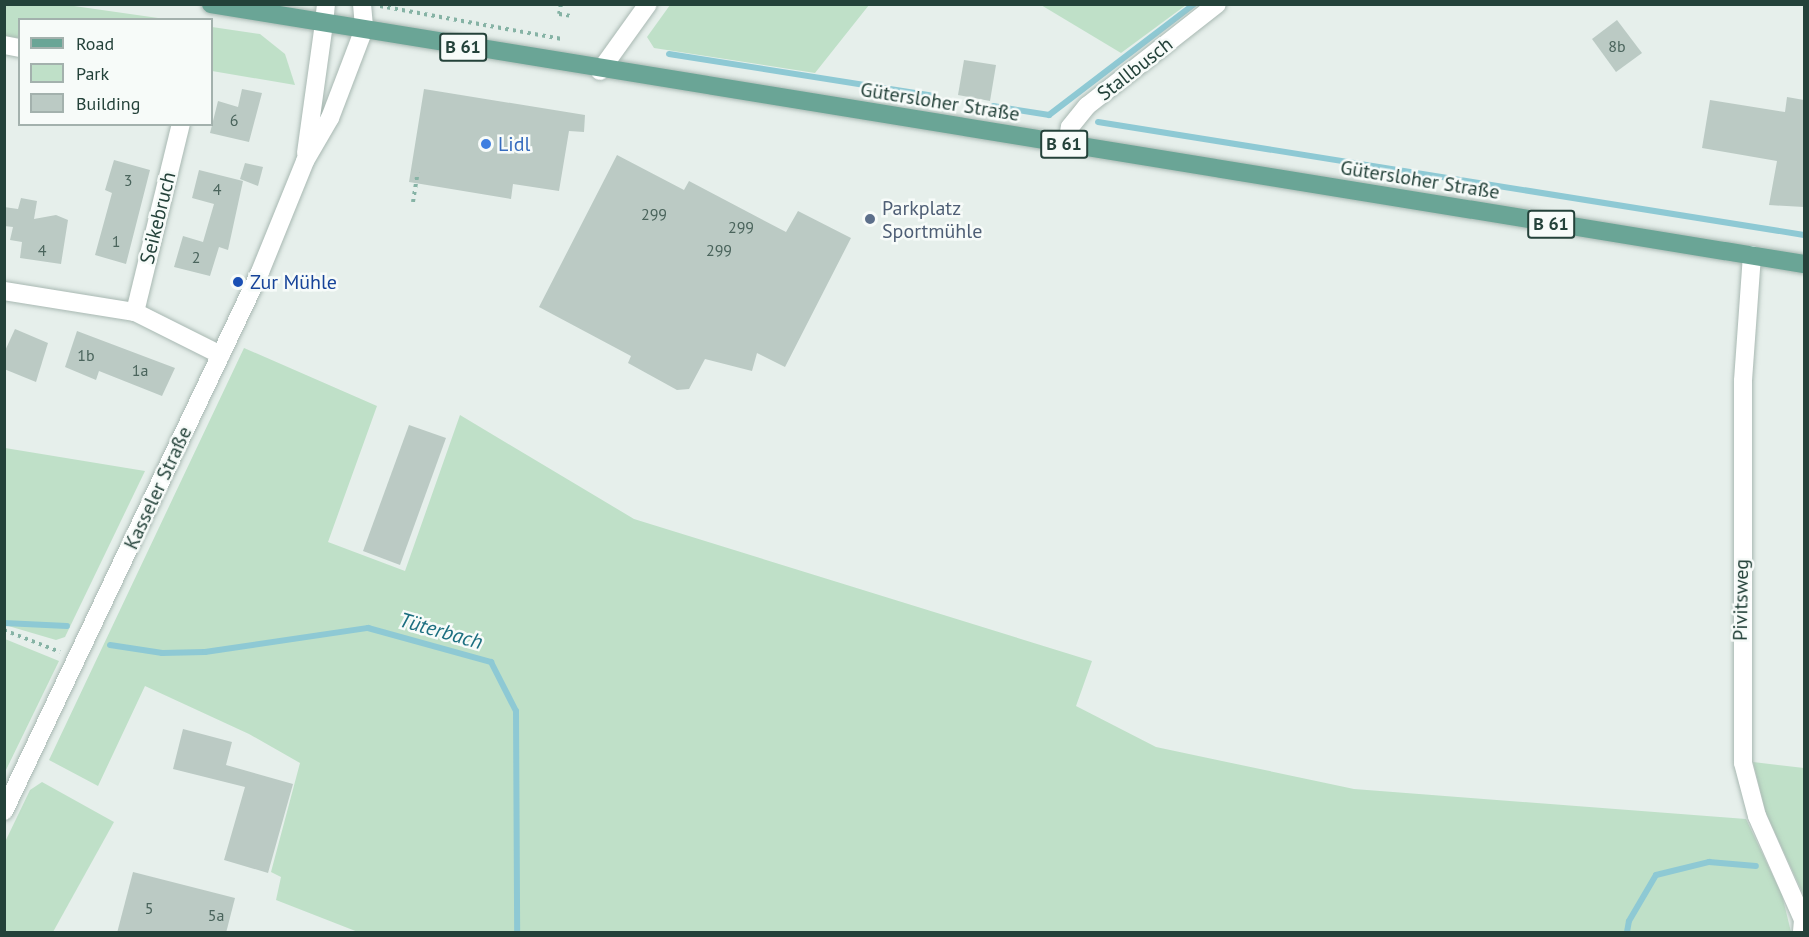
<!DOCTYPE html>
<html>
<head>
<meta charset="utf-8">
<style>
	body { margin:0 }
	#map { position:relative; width:1809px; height:937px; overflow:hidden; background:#e6efeb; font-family:"PT Sans",sans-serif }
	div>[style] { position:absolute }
	.green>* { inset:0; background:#bfe0c8 }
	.stream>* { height:6px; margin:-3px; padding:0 3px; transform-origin:3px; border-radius:3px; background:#8ec9d4 }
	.building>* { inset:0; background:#bbcac4 }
	.path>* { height:4px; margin-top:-2px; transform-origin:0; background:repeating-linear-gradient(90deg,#86b3a5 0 3px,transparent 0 7.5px) }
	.roads { filter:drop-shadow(0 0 2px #a8b8b2) drop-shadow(0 0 2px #a8b8b2) }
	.minor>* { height:18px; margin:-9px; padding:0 9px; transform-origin:9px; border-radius:9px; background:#fff }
	.tertiary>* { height:18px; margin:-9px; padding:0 9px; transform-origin:9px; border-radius:9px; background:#fff }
	.primary>* { height:18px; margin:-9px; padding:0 9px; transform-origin:9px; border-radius:9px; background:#6aa596 }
	.dots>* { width:16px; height:16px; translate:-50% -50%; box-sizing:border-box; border:3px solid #f7fbf9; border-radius:50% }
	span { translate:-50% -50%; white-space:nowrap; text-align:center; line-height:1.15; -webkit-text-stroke:5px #f7fbf9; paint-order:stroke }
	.number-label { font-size:16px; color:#4a645c }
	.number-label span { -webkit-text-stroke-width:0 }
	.shield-label span { padding:2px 4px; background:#f7fbf9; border:2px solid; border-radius:4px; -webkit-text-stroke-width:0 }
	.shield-label { font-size:18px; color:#24423a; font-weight:700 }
	.street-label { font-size:20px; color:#24423a }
	.shop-label { font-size:20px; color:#366cbe }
	.left { translate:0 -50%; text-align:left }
	.service-label { font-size:20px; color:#4e5e75 }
	.transit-label { font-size:20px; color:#164399 }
	.water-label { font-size:21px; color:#1c6f80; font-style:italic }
	.frame { position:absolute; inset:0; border:6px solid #24423a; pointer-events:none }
	.legend { position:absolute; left:18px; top:18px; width:195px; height:108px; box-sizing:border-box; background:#f7fbf9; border:2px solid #a3b1ad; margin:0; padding:8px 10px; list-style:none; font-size:18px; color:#24423a }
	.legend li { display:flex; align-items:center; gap:12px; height:30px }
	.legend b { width:30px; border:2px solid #a3b1ad }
</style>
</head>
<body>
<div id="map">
	<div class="green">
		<div style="clip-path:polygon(4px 5px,67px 5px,165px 19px,20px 20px,19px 38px,5px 36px)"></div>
		<div style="clip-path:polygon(670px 5px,670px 4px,869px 5px,815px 73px,654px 48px,647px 37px)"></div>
		<div style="clip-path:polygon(1041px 5px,1186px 5px,1121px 53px)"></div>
		<div style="clip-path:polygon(212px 27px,260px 34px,285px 54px,295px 85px,212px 71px)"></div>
		<div style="clip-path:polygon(244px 348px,377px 406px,328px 542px,405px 571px,460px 415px,634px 519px,1092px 661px,1076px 706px,1156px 747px,1354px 789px,1746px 819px,1782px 895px,1791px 932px,358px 932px,276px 900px,281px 877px,271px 872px,300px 763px,249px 734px,145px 686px,98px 786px,49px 760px)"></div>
		<div style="clip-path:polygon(5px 448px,145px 471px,65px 637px,56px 640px,5px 625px)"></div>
		<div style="clip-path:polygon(5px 639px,59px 661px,5px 772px)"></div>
		<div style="clip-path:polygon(1753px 762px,1804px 768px,1804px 896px,1766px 813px)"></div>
		<div style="clip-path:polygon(42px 782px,114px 822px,53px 932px,5px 932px,5px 842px,30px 790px)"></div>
	</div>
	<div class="stream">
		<div style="left:669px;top:54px;width:267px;rotate:9deg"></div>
		<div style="left:993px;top:106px;width:57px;rotate:9.1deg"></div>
		<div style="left:1049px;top:115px;width:183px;rotate:-37.4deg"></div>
		<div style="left:1098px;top:122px;width:715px;rotate:9.09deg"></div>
		<div style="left:4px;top:623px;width:63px;rotate:2.7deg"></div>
		<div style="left:110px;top:645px;width:53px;rotate:8.7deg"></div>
		<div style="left:162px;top:653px;width:43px;rotate:-1.3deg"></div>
		<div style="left:205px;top:652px;width:165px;rotate:-8.4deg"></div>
		<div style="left:368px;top:628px;width:128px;rotate:15.5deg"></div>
		<div style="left:491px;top:662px;width:55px;rotate:63deg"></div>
		<div style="left:516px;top:711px;width:221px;rotate:89.7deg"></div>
		<div style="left:1627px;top:932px;width:11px;rotate:-80deg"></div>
		<div style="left:1629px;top:921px;width:53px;rotate:-59.6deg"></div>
		<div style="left:1656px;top:875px;width:55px;rotate:-13.8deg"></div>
		<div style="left:1709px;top:862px;width:47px;rotate:4.9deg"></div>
	</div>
	<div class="building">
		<div style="clip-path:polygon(1617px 20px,1642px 53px,1616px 72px,1592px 39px)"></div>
		<div style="clip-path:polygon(964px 60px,996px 65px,990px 101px,958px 95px)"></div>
		<div style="clip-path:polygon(242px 89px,262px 93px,249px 142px,210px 133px,218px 101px,238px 107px)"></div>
		<div style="clip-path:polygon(424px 89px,585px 115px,584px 132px,569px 131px,559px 191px,513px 184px,511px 199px,409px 182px)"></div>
		<div style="clip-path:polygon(1787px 97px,1804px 100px,1804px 207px,1769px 205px,1777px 161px,1702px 148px,1710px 100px,1785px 112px)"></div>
		<div style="clip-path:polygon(617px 155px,684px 190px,689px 181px,786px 232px,798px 211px,851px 238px,785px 367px,757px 353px,752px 371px,705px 359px,689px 389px,677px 390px,628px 363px,631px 356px,539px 307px)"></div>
		<div style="clip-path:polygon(114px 160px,150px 170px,126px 264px,95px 255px,112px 193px,105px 190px)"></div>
		<div style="clip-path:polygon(245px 163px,263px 167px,258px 186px,240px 179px)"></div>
		<div style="clip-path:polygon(199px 170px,243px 181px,228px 250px,219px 247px,210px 276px,174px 267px,183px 236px,203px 242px,214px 204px,192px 198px)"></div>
		<div style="clip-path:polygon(21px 198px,37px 201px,34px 219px,56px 215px,68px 220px,61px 264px,20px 258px,22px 242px,10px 240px,13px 227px,4px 226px,4px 207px,18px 209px)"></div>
		<div style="clip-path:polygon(15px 329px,48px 343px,36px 382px,4px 369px,4px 353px)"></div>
		<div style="clip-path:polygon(77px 331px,175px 368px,162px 396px,99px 371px,96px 380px,65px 367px)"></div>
		<div style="clip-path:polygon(409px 425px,446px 438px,400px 565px,363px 551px)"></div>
		<div style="clip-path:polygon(183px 729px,232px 742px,226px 765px,293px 784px,268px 873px,224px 860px,245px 787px,173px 769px)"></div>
		<div style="clip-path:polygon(133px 872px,235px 898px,226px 933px,117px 933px)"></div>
	</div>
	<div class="path">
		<div style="left:561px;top:4px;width:10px;rotate:101deg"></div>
		<div style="left:559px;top:14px;width:12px;rotate:9deg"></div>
		<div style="left:380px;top:6px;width:185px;rotate:10.3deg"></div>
		<div style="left:413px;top:202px;width:30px;rotate:-81deg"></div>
		<div style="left:4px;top:630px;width:60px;rotate:21.4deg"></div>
	</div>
	<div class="roads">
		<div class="minor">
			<div style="left:362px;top:4px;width:25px;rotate:85deg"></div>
			<div style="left:324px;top:23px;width:19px;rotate:-84deg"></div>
			<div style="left:4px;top:45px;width:16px;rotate:11deg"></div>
			<div style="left:1067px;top:145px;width:18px;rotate:-81deg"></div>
			<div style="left:1070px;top:127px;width:27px;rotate:-51deg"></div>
			<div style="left:1087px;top:106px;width:165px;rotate:-38.1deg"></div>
			<div style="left:1752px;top:255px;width:126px;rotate:94.1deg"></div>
			<div style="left:1743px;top:381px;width:382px;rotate:90deg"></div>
			<div style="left:1743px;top:763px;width:55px;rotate:75.2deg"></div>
			<div style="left:1757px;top:816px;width:114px;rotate:66.1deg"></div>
			<div style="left:1803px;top:920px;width:12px;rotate:95deg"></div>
			<div style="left:4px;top:291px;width:133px;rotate:9.1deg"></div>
			<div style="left:135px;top:312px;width:96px;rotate:26.6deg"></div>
			<div style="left:135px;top:312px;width:194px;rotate:-76.3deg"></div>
		</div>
		<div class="tertiary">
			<div style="left:600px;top:71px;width:82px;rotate:-54.4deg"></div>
			<div style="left:306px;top:153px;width:131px;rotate:-82.1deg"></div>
			<div style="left:4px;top:811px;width:597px;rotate:-64.59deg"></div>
			<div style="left:260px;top:272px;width:120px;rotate:-67.9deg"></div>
			<div style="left:305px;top:161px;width:50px;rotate:-59.8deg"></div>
			<div style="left:330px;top:118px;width:95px;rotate:-69.1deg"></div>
		</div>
		<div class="primary">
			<div style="left:211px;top:4px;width:1614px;rotate:9.27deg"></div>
		</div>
	</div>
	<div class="dots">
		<div style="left:486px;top:144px;background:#3f7fe0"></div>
		<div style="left:870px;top:219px;background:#5c6f8a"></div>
		<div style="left:238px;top:282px;background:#1a4fb4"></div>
	</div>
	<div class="number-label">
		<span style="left:1617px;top:46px">8b</span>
		<span style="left:234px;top:120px">6</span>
		<span style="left:128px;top:180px">3</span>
		<span style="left:217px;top:189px">4</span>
		<span style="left:654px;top:214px">299</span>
		<span style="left:741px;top:227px">299</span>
		<span style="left:116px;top:241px">1</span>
		<span style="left:42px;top:250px">4</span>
		<span style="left:719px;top:250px">299</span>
		<span style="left:196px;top:257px">2</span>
		<span style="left:86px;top:355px">1b</span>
		<span style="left:140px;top:370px">1a</span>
		<span style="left:149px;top:908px">5</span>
		<span style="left:216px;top:915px">5a</span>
	</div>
	<div class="shield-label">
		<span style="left:463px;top:47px">B 61</span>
		<span style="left:1064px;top:144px">B 61</span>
		<span style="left:1551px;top:224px">B 61</span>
	</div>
	<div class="street-label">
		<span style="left:1135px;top:69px;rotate:-38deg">Stallbusch</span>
		<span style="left:940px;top:102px;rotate:9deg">Gütersloher Straße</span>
		<span style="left:1420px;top:180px;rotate:9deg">Gütersloher Straße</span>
		<span style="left:158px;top:218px;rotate:-76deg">Seikebruch</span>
		<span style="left:158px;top:488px;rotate:-65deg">Kasseler Straße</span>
		<span style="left:1741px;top:600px;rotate:-89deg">Pivitsweg</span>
	</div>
	<div class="shop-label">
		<span class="left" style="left:498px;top:144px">Lidl</span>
	</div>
	<div class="service-label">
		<span class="left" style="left:882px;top:220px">Parkplatz<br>Sportmühle</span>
	</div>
	<div class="transit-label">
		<span class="left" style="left:250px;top:282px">Zur Mühle</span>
	</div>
	<div class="water-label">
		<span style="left:441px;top:631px;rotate:16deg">Tüterbach</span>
	</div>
	<div class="frame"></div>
	<ul class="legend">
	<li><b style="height:8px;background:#6aa596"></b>Road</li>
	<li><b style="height:16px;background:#bfe0c8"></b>Park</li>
	<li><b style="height:16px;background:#bbcac4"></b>Building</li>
	</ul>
</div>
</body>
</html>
